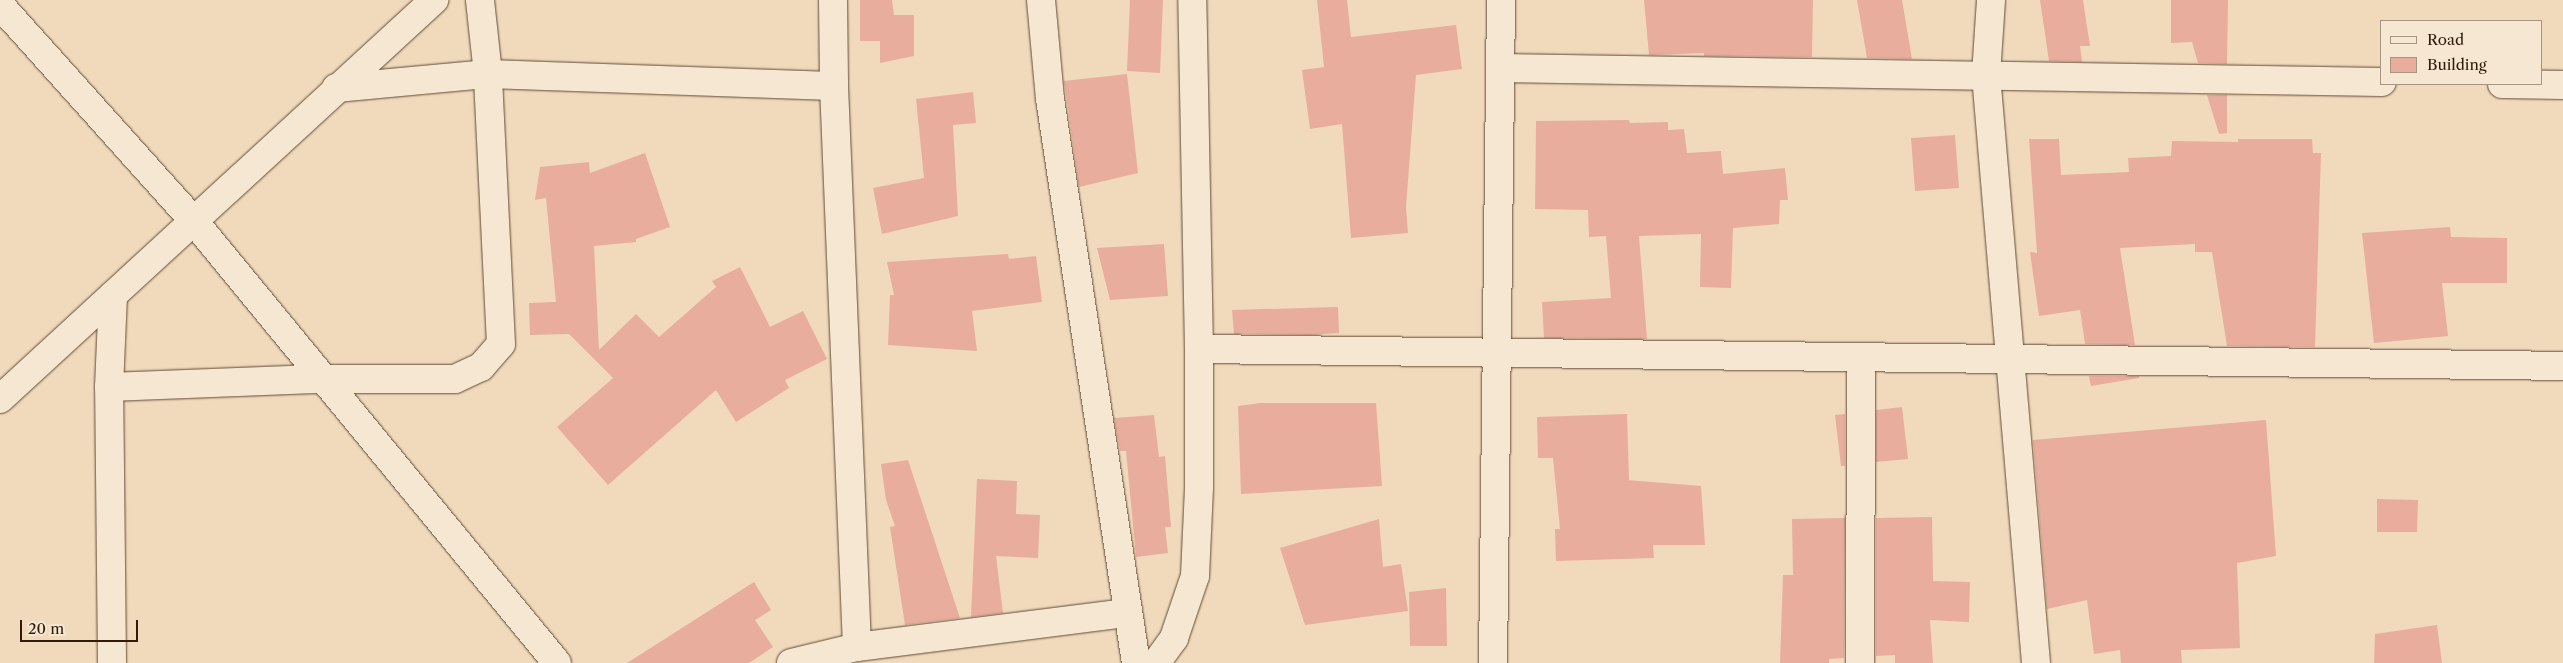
<!DOCTYPE html>
<html>
<head>
<meta charset="utf-8">
<style>
	body { margin:0 }
	#map { position:relative; width:2563px; height:663px; overflow:hidden; background:#f1dabc; font-family:"Libre Caslon Text",serif }
	div>[style] { position:absolute }
	.building>* { inset:0; background:#e8ad9c }
	.roads { filter:drop-shadow(0 0 1px #604b36) drop-shadow(0 0 1px #604b36) }
	.street>* { height:28px; margin:-14px; padding:0 14px; transform-origin:14px; border-radius:14px; background:#f6e7d3 }
	span { translate:-50% -50%; white-space:nowrap; text-align:center; line-height:1.15; -webkit-text-stroke:4px #f6e7d3; paint-order:stroke }
	.legend { position:absolute; left:2380px; top:20px; width:162px; height:65px; box-sizing:border-box; background:#f6e7d3; border:1px solid #a79583; margin:0; padding:6px 9px; list-style:none; font-size:15px; color:#301b0a }
	.legend li { display:flex; align-items:center; gap:10px; height:25px }
	.legend b { width:25px; border:1px solid #a79583 }
	.scale { position:absolute; left:20px; top:620px; width:118px; height:22px; box-sizing:border-box; border:2px solid #301b0a; border-top:0; padding-left:6px; font-size:15px; line-height:18px; white-space:nowrap; color:#301b0a; -webkit-text-stroke:4px #f6e7d3; paint-order:stroke }
</style>
</head>
<body>
<div id="map">
	<div class="building">
		<div style="clip-path:polygon(860px 0,892px 0,894px 15px,914px 15px,914px 56px,880px 63px,880px 41px,860px 41px)"></div>
		<div style="clip-path:polygon(1130px 0,1163px 0,1160px 73px,1127px 71px)"></div>
		<div style="clip-path:polygon(1317px 0,1347px 0,1351px 37px,1456px 25px,1462px 69px,1416px 75px,1406px 207px,1408px 233px,1351px 238px,1342px 124px,1310px 129px,1302px 70px,1324px 67px)"></div>
		<div style="clip-path:polygon(1644px 0,1813px 0,1812px 57px,1704px 56px,1704px 53px,1649px 55px)"></div>
		<div style="clip-path:polygon(1857px 0,1902px 0,1912px 59px,1867px 58px)"></div>
		<div style="clip-path:polygon(2040px 0,2083px 0,2090px 46px,2080px 46px,2082px 62px,2049px 61px)"></div>
		<div style="clip-path:polygon(2171px 0,2228px 0,2227px 64px,2198px 63px,2192px 42px,2171px 43px)"></div>
		<div style="clip-path:polygon(1127px 74px,1138px 173px,1079px 187px,1064px 81px)"></div>
		<div style="clip-path:polygon(973px 92px,976px 123px,953px 125px,958px 216px,882px 234px,873px 188px,924px 178px,916px 99px)"></div>
		<div style="clip-path:polygon(2207px 95px,2227px 95px,2227px 133px,2219px 134px)"></div>
		<div style="clip-path:polygon(1629px 120px,1630px 123px,1668px 122px,1668px 130px,1684px 129px,1687px 153px,1721px 151px,1723px 174px,1785px 168px,1788px 200px,1780px 200px,1779px 224px,1733px 228px,1731px 288px,1700px 287px,1701px 234px,1639px 236px,1647px 339px,1544px 338px,1542px 302px,1611px 298px,1606px 236px,1589px 237px,1588px 210px,1535px 209px,1536px 121px)"></div>
		<div style="clip-path:polygon(1955px 135px,1959px 188px,1915px 191px,1911px 138px)"></div>
		<div style="clip-path:polygon(2029px 139px,2059px 139px,2061px 175px,2129px 172px,2128px 158px,2171px 156px,2172px 141px,2238px 142px,2238px 139px,2312px 139px,2313px 153px,2321px 153px,2315px 347px,2227px 346px,2212px 252px,2195px 252px,2195px 244px,2120px 248px,2135px 345px,2085px 344px,2080px 310px,2039px 316px,2030px 252px,2037px 253px)"></div>
		<div style="clip-path:polygon(645px 153px,670px 227px,636px 239px,636px 242px,594px 246px,599px 350px,636px 314px,659px 337px,716px 287px,712px 281px,740px 267px,770px 327px,803px 311px,827px 359px,785px 380px,789px 388px,736px 422px,716px 390px,608px 485px,557px 427px,613px 378px,569px 334px,530px 335px,529px 303px,556px 302px,546px 198px,535px 200px,540px 167px,589px 162px,590px 173px)"></div>
		<div style="clip-path:polygon(2450px 227px,2451px 237px,2507px 238px,2507px 283px,2442px 283px,2448px 336px,2374px 343px,2362px 233px)"></div>
		<div style="clip-path:polygon(1164px 244px,1168px 296px,1110px 300px,1097px 248px)"></div>
		<div style="clip-path:polygon(1008px 254px,1009px 259px,1036px 256px,1042px 302px,972px 311px,977px 351px,888px 345px,890px 295px,894px 295px,887px 262px)"></div>
		<div style="clip-path:polygon(1338px 307px,1339px 333px,1310px 335px,1234px 334px,1232px 310px)"></div>
		<div style="clip-path:polygon(2089px 376px,2139px 376px,2139px 378px,2091px 386px)"></div>
		<div style="clip-path:polygon(1260px 403px,1376px 403px,1382px 486px,1241px 494px,1238px 406px)"></div>
		<div style="clip-path:polygon(1902px 407px,1908px 459px,1876px 462px,1876px 410px)"></div>
		<div style="clip-path:polygon(1627px 414px,1629px 480px,1627px 480px,1701px 486px,1705px 545px,1653px 545px,1654px 558px,1556px 561px,1555px 529px,1560px 529px,1553px 458px,1538px 458px,1537px 417px)"></div>
		<div style="clip-path:polygon(1845px 414px,1845px 466px,1841px 466px,1835px 415px)"></div>
		<div style="clip-path:polygon(1154px 415px,1159px 457px,1165px 456px,1171px 527px,1165px 527px,1168px 553px,1136px 557px,1126px 451px,1120px 451px,1114px 418px)"></div>
		<div style="clip-path:polygon(2266px 420px,2276px 556px,2237px 563px,2240px 648px,2181px 650px,2182px 663px,2121px 663px,2120px 650px,2094px 654px,2087px 600px,2047px 609px,2033px 440px)"></div>
		<div style="clip-path:polygon(908px 460px,960px 618px,905px 625px,890px 527px,895px 526px,886px 500px,881px 464px)"></div>
		<div style="clip-path:polygon(977px 479px,1017px 481px,1016px 514px,1040px 515px,1038px 558px,996px 556px,1003px 613px,971px 617px)"></div>
		<div style="clip-path:polygon(2377px 499px,2418px 500px,2417px 532px,2377px 532px)"></div>
		<div style="clip-path:polygon(1932px 517px,1933px 581px,1970px 582px,1969px 622px,1930px 620px,1933px 663px,1895px 663px,1895px 655px,1876px 656px,1876px 518px)"></div>
		<div style="clip-path:polygon(1845px 518px,1844px 658px,1829px 659px,1829px 663px,1780px 663px,1783px 575px,1793px 575px,1792px 519px)"></div>
		<div style="clip-path:polygon(1379px 519px,1383px 567px,1401px 564px,1408px 611px,1305px 625px,1280px 548px)"></div>
		<div style="clip-path:polygon(754px 582px,771px 610px,755px 620px,773px 647px,749px 663px,627px 663px)"></div>
		<div style="clip-path:polygon(1446px 588px,1447px 646px,1410px 646px,1409px 592px)"></div>
		<div style="clip-path:polygon(2437px 625px,2442px 663px,2374px 663px,2375px 634px)"></div>
	</div>
	<div class="roads">
		<div class="street">
			<div style="left:833px;top:0;width:86px;rotate:89.3deg"></div>
			<div style="left:834px;top:86px;width:561px;rotate:87.65deg"></div>
			<div style="left:1041px;top:0;width:99px;rotate:84.8deg"></div>
			<div style="left:1050px;top:99px;width:571px;rotate:81.33deg"></div>
			<div style="left:1991px;top:0;width:75px;rotate:93.8deg"></div>
			<div style="left:1986px;top:75px;width:590px;rotate:85.14deg"></div>
			<div style="left:0;top:5px;width:289px;rotate:48.1deg"></div>
			<div style="left:193px;top:220px;width:573px;rotate:50.59deg"></div>
			<div style="left:1500px;top:68px;width:882px;rotate:0.91deg"></div>
			<div style="left:2502px;top:84px;width:61px;rotate:0.9deg"></div>
			<div style="left:336px;top:88px;width:153px;rotate:-5.3deg"></div>
			<div style="left:488px;top:74px;width:346px;rotate:2deg"></div>
			<div style="left:1199px;top:349px;width:1364px;rotate:0.71deg"></div>
			<div style="left:109px;top:387px;width:213px;rotate:-2.2deg"></div>
			<div style="left:322px;top:379px;width:133px"></div>
			<div style="left:455px;top:379px;width:29px;rotate:-25deg"></div>
			<div style="left:481px;top:367px;width:30px;rotate:-49deg"></div>
			<div style="left:501px;top:344px;width:270px;rotate:-92.8deg"></div>
			<div style="left:488px;top:74px;width:74px;rotate:-96.2deg"></div>
			<div style="left:0;top:399px;width:590px;rotate:-42.59deg"></div>
			<div style="left:112px;top:663px;width:276px;rotate:-90.6deg"></div>
			<div style="left:109px;top:387px;width:92px;rotate:-87.5deg"></div>
			<div style="left:791px;top:663px;width:68px;rotate:-13.6deg"></div>
			<div style="left:857px;top:647px;width:272px;rotate:-7.2deg"></div>
			<div style="left:1156px;top:663px;width:31px;rotate:-54deg"></div>
			<div style="left:1174px;top:638px;width:65px;rotate:-71.3deg"></div>
			<div style="left:1195px;top:576px;width:89px;rotate:-87.4deg"></div>
			<div style="left:1199px;top:487px;width:138px;rotate:-90deg"></div>
			<div style="left:1199px;top:349px;width:349px;rotate:-91.1deg"></div>
			<div style="left:1493px;top:663px;width:663px;rotate:-89.31deg"></div>
			<div style="left:1860px;top:663px;width:306px;rotate:-89.8deg"></div>
		</div>
	</div>
	<ul class="legend">
	<li><b style="height:6px;background:#f6e7d3"></b>Road</li>
	<li><b style="height:14px;background:#e8ad9c"></b>Building</li>
	</ul>
	<div class="scale">20 m</div>
</div>
</body>
</html>
